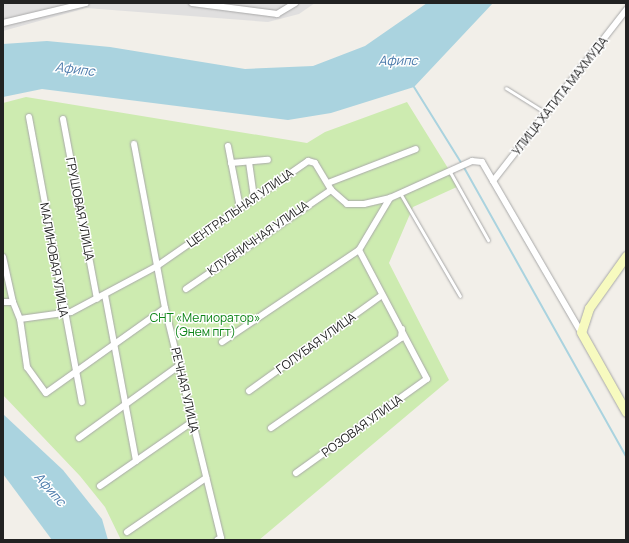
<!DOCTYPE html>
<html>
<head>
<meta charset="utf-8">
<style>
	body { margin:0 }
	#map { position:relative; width:629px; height:543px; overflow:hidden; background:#f2efe9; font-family:Manrope,sans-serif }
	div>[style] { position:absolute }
	.residential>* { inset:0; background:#e0dfdf }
	.grass>* { inset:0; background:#cdebb0 }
	.water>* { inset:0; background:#aad3df }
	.stream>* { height:2px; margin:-1px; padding:0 1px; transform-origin:1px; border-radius:1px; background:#aad3df }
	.roads { filter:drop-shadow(0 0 1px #a9a9a9) drop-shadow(0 0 1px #a9a9a9) }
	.lane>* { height:3px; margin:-1.5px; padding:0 1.5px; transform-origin:1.5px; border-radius:1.5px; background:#fff }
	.street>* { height:6px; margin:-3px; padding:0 3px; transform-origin:3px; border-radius:3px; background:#fff }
	.secondary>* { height:9px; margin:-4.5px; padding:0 4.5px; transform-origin:4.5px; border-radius:4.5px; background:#f7fabf }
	span { translate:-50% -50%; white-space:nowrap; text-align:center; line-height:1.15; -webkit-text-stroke:3px #fff; paint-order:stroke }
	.street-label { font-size:12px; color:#222 }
	.park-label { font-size:12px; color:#0c8416 }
	.water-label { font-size:13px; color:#4a7aab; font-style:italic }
	.frame { position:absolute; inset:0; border:4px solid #222; pointer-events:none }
</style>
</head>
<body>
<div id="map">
	<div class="residential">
		<div style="clip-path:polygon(3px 3px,315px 3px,299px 14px,268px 22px,86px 8px,3px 31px)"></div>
	</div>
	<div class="grass">
		<div style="clip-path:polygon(26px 97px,307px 143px,325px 132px,407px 102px,459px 186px,413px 207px,389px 263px,449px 380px,259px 540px,121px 540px,105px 507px,80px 476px,3px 395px,3px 103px)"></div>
	</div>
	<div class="water">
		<div style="clip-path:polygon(427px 3px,493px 3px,414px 87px,331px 113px,288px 120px,42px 89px,3px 97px,3px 44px,47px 41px,110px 47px,245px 69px,313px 66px,365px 46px)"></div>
		<div style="clip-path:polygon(3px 414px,63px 470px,102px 519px,108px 540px,52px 540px,3px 474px)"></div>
	</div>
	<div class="stream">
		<div style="left:414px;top:87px;width:91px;rotate:58.1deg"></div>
		<div style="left:462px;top:164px;width:335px;rotate:60.7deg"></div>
	</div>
	<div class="roads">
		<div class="lane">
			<div style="left:506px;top:88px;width:47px;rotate:32deg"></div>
			<div style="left:450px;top:172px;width:78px;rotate:60.8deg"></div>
			<div style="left:400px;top:193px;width:119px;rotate:59.8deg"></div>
		</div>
		<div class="street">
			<div style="left:192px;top:3px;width:86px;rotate:7.4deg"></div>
			<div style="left:277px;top:14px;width:21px;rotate:-31deg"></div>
			<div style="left:3px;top:23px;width:85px;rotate:-13.5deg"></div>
			<div style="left:29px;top:117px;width:290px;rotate:79.5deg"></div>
			<div style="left:63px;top:119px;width:183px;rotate:79.3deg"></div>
			<div style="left:134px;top:144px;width:167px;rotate:79.3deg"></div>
			<div style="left:165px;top:308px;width:237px;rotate:76.3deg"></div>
			<div style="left:221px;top:538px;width:4px;rotate:153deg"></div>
			<div style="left:228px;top:146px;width:63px;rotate:79deg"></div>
			<div style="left:249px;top:162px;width:36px;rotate:82deg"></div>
			<div style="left:231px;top:163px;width:37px;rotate:-5deg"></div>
			<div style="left:493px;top:181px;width:217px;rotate:-52.1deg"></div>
			<div style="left:328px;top:183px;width:94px;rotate:-21.1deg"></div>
			<div style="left:3px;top:257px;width:46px;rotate:77.5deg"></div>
			<div style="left:186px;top:289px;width:176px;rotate:-34.3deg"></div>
			<div style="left:105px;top:295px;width:169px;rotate:79.4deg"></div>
			<div style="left:3px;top:302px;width:10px"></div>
			<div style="left:13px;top:302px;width:18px;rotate:68deg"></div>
			<div style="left:20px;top:319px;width:51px;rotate:-7.8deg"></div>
			<div style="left:71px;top:312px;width:98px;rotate:-28.1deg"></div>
			<div style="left:157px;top:266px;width:184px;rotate:-34.8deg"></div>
			<div style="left:308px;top:161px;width:7px;rotate:16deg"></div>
			<div style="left:315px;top:163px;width:31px;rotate:59deg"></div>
			<div style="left:331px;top:190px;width:21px;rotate:41deg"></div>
			<div style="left:347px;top:204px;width:17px"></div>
			<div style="left:364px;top:204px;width:27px;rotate:-13deg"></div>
			<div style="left:390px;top:198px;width:90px;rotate:-24.3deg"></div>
			<div style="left:472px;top:161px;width:10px;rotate:6deg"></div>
			<div style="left:482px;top:162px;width:197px;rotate:59.8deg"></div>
			<div style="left:20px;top:319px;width:49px;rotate:81.7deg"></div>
			<div style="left:27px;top:367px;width:32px;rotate:54deg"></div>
			<div style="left:46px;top:393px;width:146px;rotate:-35.5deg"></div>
			<div style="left:222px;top:342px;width:165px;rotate:-33.9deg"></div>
			<div style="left:249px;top:391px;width:164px;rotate:-35.8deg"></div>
			<div style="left:271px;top:428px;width:158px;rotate:-34.7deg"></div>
			<div style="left:401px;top:338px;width:9px;rotate:-84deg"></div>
			<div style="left:79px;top:438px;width:125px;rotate:-35.9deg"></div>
			<div style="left:296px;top:473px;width:161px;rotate:-35.7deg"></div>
			<div style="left:427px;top:379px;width:146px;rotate:-117.8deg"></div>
			<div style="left:359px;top:250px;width:61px;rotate:-59.2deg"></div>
			<div style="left:100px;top:486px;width:112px;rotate:-34.8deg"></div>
			<div style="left:127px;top:532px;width:96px;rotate:-34.4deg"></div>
		</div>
		<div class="secondary">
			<div style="left:626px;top:256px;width:64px;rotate:125.4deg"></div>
			<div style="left:589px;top:308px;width:25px;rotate:108deg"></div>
			<div style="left:581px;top:332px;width:92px;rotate:60.6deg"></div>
		</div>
	</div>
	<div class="street-label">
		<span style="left:560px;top:96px;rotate:-52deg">УЛИЦА ХАТИТА МАХМУДА</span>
		<span style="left:240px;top:208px;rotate:-35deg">ЦЕНТРАЛЬНАЯ УЛИЦА</span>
		<span style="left:80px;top:209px;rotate:79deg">ГРУШОВАЯ УЛИЦА</span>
		<span style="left:258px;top:238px;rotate:-35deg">КЛУБНИЧНАЯ УЛИЦА</span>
		<span style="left:54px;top:260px;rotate:80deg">МАЛИНОВАЯ УЛИЦА</span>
		<span style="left:316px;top:343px;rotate:-36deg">ГОЛУБАЯ УЛИЦА</span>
		<span style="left:185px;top:390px;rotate:77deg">РЕЧНАЯ УЛИЦА</span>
		<span style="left:362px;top:426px;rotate:-36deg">РОЗОВАЯ УЛИЦА</span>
	</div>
	<div class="park-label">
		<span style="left:205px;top:325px">СНТ «Мелиоратор»<br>(Энем пгт)</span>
	</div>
	<div class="water-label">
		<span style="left:398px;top:60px">Афипс</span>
		<span style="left:75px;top:69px;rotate:7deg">Афипс</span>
		<span style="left:50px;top:489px;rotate:48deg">Афипс</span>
	</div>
	<div class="frame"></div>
</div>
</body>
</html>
